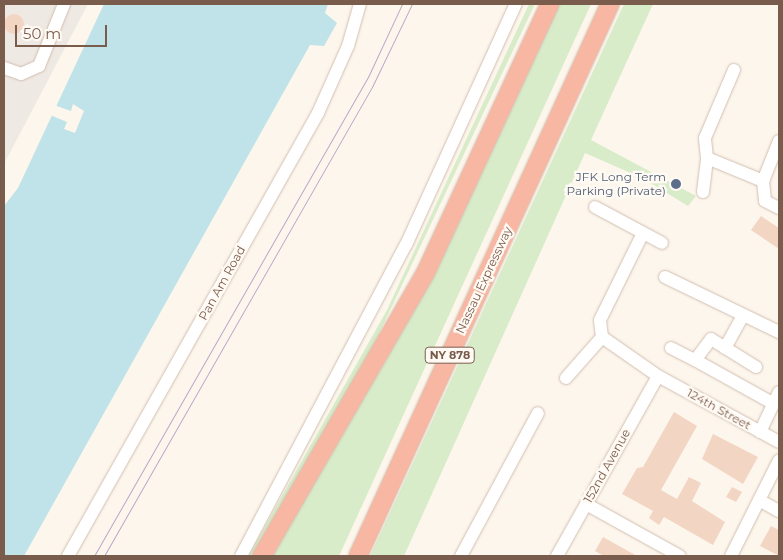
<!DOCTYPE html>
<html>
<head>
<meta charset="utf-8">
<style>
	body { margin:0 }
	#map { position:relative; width:783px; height:560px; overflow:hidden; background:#fdf6ec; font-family:Montserrat,sans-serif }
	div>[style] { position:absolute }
	.industrial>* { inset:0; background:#efe9e4 }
	.green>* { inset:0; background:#d8ecc9 }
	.water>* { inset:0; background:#bfe3e8 }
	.pier>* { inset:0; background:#fdf6ec }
	.building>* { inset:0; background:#f3d5c3 }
	.round { border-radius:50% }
	.roads { filter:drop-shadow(0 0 1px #d1beb0) drop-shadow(0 0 1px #d1beb0) }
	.minor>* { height:12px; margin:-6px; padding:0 6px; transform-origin:6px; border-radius:6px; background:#fff }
	.highway>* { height:18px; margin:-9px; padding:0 9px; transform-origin:9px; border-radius:9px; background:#f7b7a3 }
	.tram>* { height:1px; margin:-0.5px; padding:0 0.5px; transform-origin:0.5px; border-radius:0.5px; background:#b9a8c9 }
	.dots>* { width:14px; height:14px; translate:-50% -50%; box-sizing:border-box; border:2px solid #fffaf3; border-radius:50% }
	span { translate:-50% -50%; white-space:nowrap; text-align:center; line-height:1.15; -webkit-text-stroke:4.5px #fffaf3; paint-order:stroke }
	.shield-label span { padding:1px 4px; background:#fffaf3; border:1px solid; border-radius:4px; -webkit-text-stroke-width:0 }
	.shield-label { font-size:11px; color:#7a5c4d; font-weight:700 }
	.service-label { font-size:12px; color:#4e5e75 }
	.right { translate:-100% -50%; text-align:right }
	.street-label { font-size:12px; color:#7a5c4d }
	.frame { position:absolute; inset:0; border:5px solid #7a5c4d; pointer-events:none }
	.scale { position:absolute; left:15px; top:25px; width:92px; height:22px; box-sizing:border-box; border:2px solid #7a5c4d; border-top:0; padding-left:6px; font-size:15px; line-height:18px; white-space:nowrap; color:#7a5c4d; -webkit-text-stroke:4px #fffaf3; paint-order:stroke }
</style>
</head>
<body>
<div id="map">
	<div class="industrial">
		<div style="clip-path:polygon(4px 4px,88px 4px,4px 164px)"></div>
	</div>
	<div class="green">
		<div style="clip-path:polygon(529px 4px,535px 4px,368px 357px,254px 556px,248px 556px,387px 310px)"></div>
		<div style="clip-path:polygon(557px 4px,591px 4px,339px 556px,266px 556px,342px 428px)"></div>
		<div style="clip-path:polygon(624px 4px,653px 4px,591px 140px,696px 196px,688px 206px,642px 178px,585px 153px,404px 556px,370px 556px)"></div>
	</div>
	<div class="water">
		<div style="clip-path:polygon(104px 4px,328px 4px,325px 13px,337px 23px,324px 46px,310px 45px,24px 556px,4px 556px,4px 206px,18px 188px)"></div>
	</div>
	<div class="pier">
		<div style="clip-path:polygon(73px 104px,84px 111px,75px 133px,64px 129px,67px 122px,50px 115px,54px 105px,71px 111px)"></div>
	</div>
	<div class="building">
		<div class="round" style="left:4px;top:14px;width:20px;height:20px"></div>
		<div style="clip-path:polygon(761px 216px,779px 228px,779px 249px,751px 230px)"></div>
		<div style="clip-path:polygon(674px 412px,697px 426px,661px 490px,677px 499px,689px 477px,701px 483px,692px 501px,725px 522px,713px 545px,664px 517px,659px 525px,649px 518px,653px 511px,622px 494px,637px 468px,643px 467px)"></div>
		<div style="clip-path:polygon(713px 434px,758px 457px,743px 484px,702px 459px)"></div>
		<div style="clip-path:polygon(732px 487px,742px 492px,736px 502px,726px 497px)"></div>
		<div style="clip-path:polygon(771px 526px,779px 530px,779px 556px,760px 546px)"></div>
		<div style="clip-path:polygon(603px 537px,637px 556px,604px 556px,595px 551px)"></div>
	</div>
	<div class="roads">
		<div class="minor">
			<div style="left:4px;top:68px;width:18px;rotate:19deg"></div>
			<div style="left:21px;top:74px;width:20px;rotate:-24deg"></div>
			<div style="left:39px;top:66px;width:67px;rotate:-68deg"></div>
			<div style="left:779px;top:141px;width:43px;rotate:111.8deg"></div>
			<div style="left:763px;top:181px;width:20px;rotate:84deg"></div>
			<div style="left:765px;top:201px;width:16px;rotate:27deg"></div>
			<div style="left:707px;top:158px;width:61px;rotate:22.3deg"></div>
			<div style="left:703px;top:192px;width:34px;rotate:-83deg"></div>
			<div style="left:707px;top:158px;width:20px;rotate:-96deg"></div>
			<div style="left:705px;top:138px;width:74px;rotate:-66.9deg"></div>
			<div style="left:595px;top:207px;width:76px;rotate:28.2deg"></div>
			<div style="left:665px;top:277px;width:127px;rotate:25.8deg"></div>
			<div style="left:602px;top:337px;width:68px;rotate:34.9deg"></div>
			<div style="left:658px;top:376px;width:138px;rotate:28.6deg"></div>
			<div style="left:671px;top:348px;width:27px;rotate:27deg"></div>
			<div style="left:725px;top:348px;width:37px;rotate:-61deg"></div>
			<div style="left:756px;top:367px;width:53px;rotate:-148.1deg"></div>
			<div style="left:711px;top:339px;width:26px;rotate:127deg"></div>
			<div style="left:695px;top:360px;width:90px;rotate:29.1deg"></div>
			<div style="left:566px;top:378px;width:55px;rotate:-48.7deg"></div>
			<div style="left:602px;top:337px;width:17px;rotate:-97deg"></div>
			<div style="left:600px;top:320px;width:97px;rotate:-63.7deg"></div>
			<div style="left:760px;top:432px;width:44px;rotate:-64.6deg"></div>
			<div style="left:759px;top:500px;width:23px;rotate:29deg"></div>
			<div style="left:586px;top:504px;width:107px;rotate:29deg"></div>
			<div style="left:68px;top:556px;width:509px;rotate:-60.56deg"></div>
			<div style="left:318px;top:113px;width:73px;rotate:-65.9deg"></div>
			<div style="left:348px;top:46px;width:44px;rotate:-74.1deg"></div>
			<div style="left:241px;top:556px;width:352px;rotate:-62.1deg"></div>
			<div style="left:406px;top:245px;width:265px;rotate:-65.5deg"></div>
			<div style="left:461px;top:556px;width:162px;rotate:-61.7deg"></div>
			<div style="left:557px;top:556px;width:206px;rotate:-60.7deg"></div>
			<div style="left:731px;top:556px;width:107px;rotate:-63.4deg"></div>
		</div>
		<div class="highway">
			<div style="left:262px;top:556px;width:326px;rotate:-60deg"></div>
			<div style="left:425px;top:274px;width:298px;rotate:-65.2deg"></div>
			<div style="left:358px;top:556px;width:607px;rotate:-65.46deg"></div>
		</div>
	</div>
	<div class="tram">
		<div style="left:94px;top:556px;width:552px;rotate:-60.23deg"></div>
		<div style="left:368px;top:77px;width:81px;rotate:-65deg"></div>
		<div style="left:104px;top:556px;width:540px;rotate:-60.26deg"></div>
		<div style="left:372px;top:87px;width:92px;rotate:-64.3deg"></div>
	</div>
	<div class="dots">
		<div style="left:676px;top:184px;background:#5c6f8a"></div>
	</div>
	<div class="shield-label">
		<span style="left:450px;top:355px">NY 878</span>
	</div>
	<div class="service-label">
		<span class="right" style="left:666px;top:184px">JFK Long Term<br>Parking (Private)</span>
	</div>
	<div class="street-label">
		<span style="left:484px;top:280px;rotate:-65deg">Nassau Expressway</span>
		<span style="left:222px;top:283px;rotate:-61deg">Pan Am Road</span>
		<span style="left:719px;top:409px;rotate:29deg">124th Street</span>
		<span style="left:607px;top:466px;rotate:-61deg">152nd Avenue</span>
	</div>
	<div class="frame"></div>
	<div class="scale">50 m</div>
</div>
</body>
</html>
